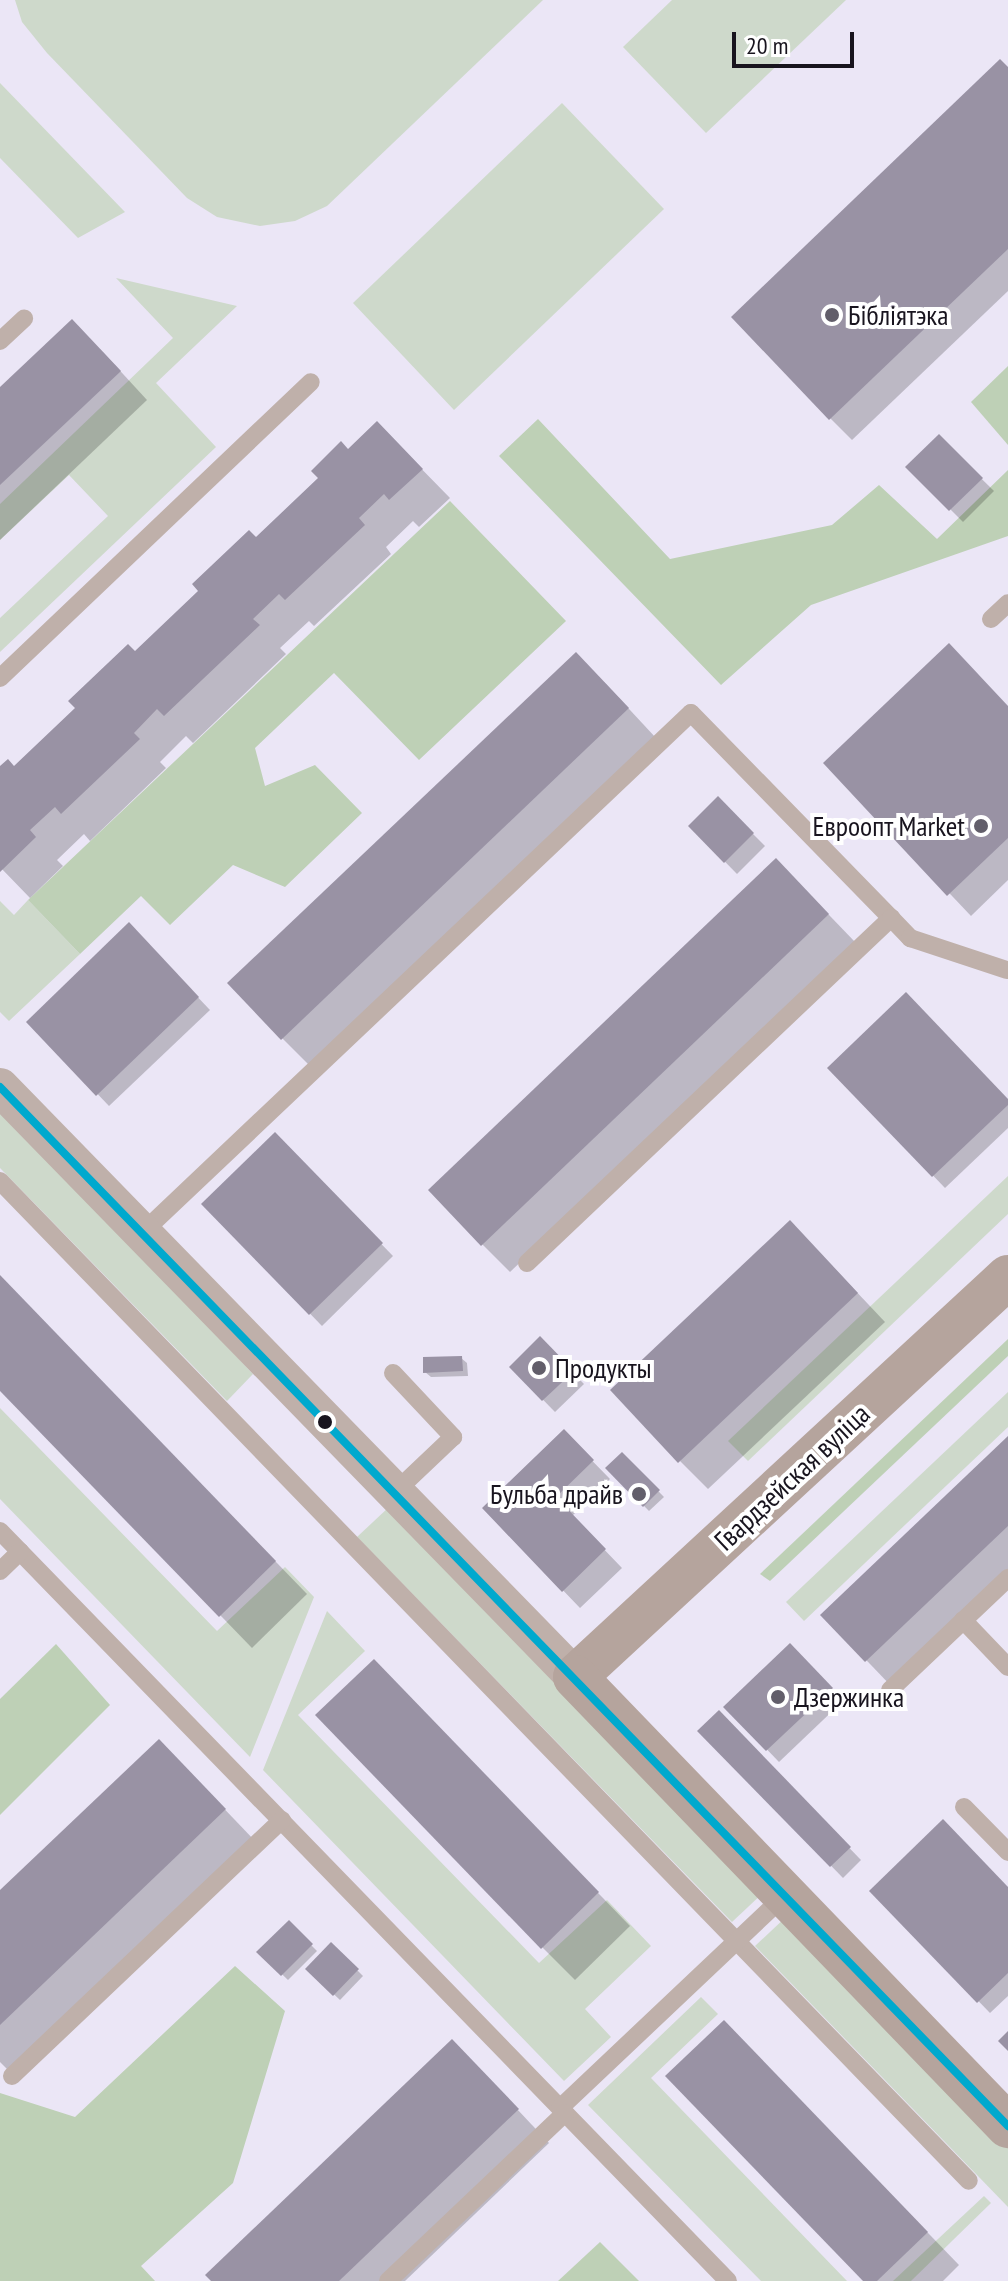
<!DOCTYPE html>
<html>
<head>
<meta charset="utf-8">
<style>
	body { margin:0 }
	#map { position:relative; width:1008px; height:2281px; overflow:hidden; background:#ebe6f6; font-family:"PT Sans Narrow",sans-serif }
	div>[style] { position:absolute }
	.green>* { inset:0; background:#ced9cb }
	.forest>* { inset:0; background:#bed0b6 }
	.shadow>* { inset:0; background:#0003 }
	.building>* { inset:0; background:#9992a4 }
	.lane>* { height:18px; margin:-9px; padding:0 9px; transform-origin:9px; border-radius:9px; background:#bfb0aa }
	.street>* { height:38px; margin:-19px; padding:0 19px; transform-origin:19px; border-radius:19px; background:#bfb0aa }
	.secondary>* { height:44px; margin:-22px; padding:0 22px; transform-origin:22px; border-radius:22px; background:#b5a49d }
	.bus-1>* { height:8px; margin:-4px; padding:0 4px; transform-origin:4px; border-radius:4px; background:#00a9ce }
	.dots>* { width:22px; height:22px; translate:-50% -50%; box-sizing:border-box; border:4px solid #fff; border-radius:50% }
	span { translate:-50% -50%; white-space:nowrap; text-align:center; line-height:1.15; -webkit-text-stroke:8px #fff; paint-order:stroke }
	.poi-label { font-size:28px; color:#18141e }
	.left { translate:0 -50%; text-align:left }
	.right { translate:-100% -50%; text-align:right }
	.street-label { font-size:28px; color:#18141e }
	.scale { position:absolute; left:732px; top:32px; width:122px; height:36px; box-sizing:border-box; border:4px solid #18141e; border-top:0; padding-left:10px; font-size:24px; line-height:28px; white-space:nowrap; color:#18141e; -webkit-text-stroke:6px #fff; paint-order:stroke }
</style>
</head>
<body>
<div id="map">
	<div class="green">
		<div style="clip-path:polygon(15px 0,543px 0,327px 206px,295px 221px,260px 226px,217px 217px,187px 198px,47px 53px,22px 22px)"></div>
		<div style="clip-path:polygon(672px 0,846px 0,706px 133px,623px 47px)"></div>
		<div style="clip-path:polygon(0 83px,125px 212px,78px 238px,0 158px)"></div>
		<div style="clip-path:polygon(562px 103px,664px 209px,454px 410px,353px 303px)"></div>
		<div style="clip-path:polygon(116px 278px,237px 306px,156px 383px,216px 447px,0 652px,0 618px,108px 516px,69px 475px,0 540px,0 504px,173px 338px)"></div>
		<div style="clip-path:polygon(28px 900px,80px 954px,9px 1021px,0 1012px,0 901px,14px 915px)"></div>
		<div style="clip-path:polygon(0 1107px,253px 1374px,227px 1401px,0 1168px)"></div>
		<div style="clip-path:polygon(1008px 1176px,1008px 1214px,748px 1461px,728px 1441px)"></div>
		<div style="clip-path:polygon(1008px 1392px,1008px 1427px,804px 1621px,786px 1602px)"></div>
		<div style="clip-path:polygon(0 1408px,217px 1631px,285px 1567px,314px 1597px,250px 1757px,0 1499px)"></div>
		<div style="clip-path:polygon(389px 1507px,764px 1892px,732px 1922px,357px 1537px)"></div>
		<div style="clip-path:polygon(327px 1611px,365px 1651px,298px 1715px,539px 1963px,607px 1900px,651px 1946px,585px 2009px,611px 2037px,564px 2081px,263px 1770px)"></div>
		<div style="clip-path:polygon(787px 1916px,1008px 2144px,1008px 2207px,755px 1946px)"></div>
		<div style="clip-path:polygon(701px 1997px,718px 2014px,651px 2078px,847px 2281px,761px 2281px,588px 2105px)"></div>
		<div style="clip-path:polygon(984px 2196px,991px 2203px,911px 2281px,893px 2281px)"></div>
	</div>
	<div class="forest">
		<div style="clip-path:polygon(1008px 366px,1008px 445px,971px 402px)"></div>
		<div style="clip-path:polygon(538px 419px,670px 559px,832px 525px,879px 485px,937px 539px,1008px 470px,1008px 536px,811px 605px,721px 685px,499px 456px)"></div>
		<div style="clip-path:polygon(450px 501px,566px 621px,419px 760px,334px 673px,255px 748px,265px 786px,315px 765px,362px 813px,285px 887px,233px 865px,170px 925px,141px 896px,80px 954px,28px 900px)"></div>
		<div style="clip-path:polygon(1008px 1339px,1008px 1356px,770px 1581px,760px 1574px)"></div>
		<div style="clip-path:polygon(56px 1644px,110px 1705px,0 1815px,0 1699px)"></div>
		<div style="clip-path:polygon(235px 1966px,285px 2011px,233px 2183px,141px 2266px,155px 2281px,0 2281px,0 2093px,75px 2117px)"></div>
		<div style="clip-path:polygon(600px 2242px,639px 2281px,558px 2281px)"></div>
	</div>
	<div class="shadow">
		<div style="clip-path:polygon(1008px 70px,1008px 291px,852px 440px,830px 418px)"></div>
		<div style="clip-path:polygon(100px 349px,147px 400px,0 540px,0 390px)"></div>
		<div style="clip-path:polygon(939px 437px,994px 491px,963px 522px,908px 467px)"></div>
		<div style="clip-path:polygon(348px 451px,405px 452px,450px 498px,419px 527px,413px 521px,386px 547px,391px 554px,314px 626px,309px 621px,280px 648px,286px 654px,193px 743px,186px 736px,160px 762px,166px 768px,90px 841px,84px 834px,57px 860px,63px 866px,30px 898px,0 867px,0 769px,15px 768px)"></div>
		<div style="clip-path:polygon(604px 682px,656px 738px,310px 1066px,282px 1038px)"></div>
		<div style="clip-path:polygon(1008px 707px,1008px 880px,971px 916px,826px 763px)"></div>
		<div style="clip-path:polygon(718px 799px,765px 846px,737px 874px,690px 826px)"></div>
		<div style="clip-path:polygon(804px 889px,856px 943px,510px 1272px,482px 1244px)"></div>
		<div style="clip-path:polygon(129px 925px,210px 1010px,109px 1106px,29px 1022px)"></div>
		<div style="clip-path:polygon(830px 1068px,1008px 1101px,1008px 1128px,945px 1188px)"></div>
		<div style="clip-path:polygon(275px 1135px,393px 1256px,322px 1326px,204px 1204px)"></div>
		<div style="clip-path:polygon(818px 1251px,885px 1322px,708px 1489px,680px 1461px)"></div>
		<div style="clip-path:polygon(0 1277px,307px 1594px,252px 1648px,0 1388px)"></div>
		<div style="clip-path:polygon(540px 1339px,584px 1384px,555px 1412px,511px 1367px)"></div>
		<div style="clip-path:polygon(461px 1358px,467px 1363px,468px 1376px,431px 1377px,425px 1372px)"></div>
		<div style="clip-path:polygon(564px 1432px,610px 1479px,572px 1516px,622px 1568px,580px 1608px,484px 1508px)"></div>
		<div style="clip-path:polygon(1008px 1439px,1008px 1581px,894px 1689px,823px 1615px)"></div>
		<div style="clip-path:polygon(622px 1454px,664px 1497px,649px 1511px,607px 1468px)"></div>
		<div style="clip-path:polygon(790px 1646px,843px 1701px,779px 1762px,726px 1707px)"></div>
		<div style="clip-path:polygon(406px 1694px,630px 1926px,575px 1980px,542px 1947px)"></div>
		<div style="clip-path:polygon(719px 1713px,861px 1860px,843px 1878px,700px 1731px)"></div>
		<div style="clip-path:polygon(191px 1774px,257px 1843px,13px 2075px,0 2062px,0 1893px)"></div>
		<div style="clip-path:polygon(1008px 1889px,1008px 1996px,990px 2013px,872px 1891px)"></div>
		<div style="clip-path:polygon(289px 1923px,317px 1951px,288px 1980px,259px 1952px)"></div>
		<div style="clip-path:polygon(331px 1944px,363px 1976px,340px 2000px,307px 1969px)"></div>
		<div style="clip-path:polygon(756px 2055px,959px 2265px,943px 2281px,866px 2281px)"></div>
		<div style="clip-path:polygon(484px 2074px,549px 2143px,405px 2281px,214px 2281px)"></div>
	</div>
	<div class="building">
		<div style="clip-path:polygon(1000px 59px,1008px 67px,1008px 249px,829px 420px,731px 317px)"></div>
		<div style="clip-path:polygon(72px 319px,121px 371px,0 485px,0 387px)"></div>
		<div style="clip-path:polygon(377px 421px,423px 469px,389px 500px,384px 494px,359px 518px,365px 525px,285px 600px,279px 594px,253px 619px,260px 625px,164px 716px,157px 709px,134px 733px,140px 739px,61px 814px,55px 807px,30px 830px,36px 837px,0 872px,0 766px,8px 759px,14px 766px,75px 708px,68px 701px,128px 644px,135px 651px,198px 591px,192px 584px,249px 530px,256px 537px,318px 478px,311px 471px,341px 441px,348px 449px)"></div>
		<div style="clip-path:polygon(939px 434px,983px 478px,949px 511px,905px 467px)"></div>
		<div style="clip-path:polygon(949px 643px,1008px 706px,1008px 838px,947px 896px,823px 763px)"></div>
		<div style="clip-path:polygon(576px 652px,629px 708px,281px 1040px,227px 983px)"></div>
		<div style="clip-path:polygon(718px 796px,754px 833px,724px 863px,688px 826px)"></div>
		<div style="clip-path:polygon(776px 858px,829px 914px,481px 1246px,428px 1190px)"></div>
		<div style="clip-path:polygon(129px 922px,199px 997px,96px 1096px,26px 1022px)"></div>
		<div style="clip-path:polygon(906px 992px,1008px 1099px,1008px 1105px,932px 1177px,827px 1068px)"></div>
		<div style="clip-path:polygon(275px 1132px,383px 1243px,309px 1315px,201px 1204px)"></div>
		<div style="clip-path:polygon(790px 1220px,858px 1293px,678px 1463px,610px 1390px)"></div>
		<div style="clip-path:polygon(0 1275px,276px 1561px,219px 1617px,0 1391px)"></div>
		<div style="clip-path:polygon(540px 1336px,574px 1371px,542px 1401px,509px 1367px)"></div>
		<div style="clip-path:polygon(462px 1356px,463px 1371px,423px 1373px,423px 1357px)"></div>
		<div style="clip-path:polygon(564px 1429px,594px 1460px,556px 1497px,606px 1549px,562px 1592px,482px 1508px)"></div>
		<div style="clip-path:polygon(1008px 1436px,1008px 1526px,865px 1662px,820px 1615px)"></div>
		<div style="clip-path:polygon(622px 1452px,660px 1490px,643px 1507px,605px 1468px)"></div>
		<div style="clip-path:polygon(790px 1643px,833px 1688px,766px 1751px,723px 1707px)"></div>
		<div style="clip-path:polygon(374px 1659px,599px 1892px,541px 1949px,315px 1715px)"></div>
		<div style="clip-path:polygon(719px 1710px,851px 1847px,830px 1867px,697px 1731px)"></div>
		<div style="clip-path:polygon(159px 1739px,226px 1809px,0 2025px,0 1890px)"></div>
		<div style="clip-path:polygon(943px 1819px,1008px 1887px,1008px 1973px,977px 2003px,869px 1891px)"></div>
		<div style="clip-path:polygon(289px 1920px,313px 1944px,281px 1976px,256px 1952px)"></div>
		<div style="clip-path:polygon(331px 1942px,359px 1969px,333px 1996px,305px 1969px)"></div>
		<div style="clip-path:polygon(724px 2020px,928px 2232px,877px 2281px,863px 2281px,665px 2076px)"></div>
		<div style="clip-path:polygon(1008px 2031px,1008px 2051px,998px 2041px)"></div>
		<div style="clip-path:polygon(452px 2039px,519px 2109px,339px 2281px,211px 2281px,205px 2275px)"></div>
	</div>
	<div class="lane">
		<div style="left:0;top:341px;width:33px;rotate:-43deg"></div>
		<div style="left:991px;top:619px;width:23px;rotate:-43deg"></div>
		<div style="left:0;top:678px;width:429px;rotate:-43.6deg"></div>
		<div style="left:0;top:1181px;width:1392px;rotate:45.9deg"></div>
		<div style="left:142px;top:1233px;width:756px;rotate:-43.45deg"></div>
		<div style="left:691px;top:713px;width:286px;rotate:45.7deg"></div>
		<div style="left:527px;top:1263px;width:502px;rotate:-43.46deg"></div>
		<div style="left:891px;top:918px;width:28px;rotate:46deg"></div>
		<div style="left:910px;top:938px;width:102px;rotate:18.3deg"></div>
		<div style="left:393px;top:1373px;width:88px;rotate:46.8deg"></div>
		<div style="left:453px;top:1437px;width:81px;rotate:136.5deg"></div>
		<div style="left:0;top:1531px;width:1045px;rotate:45.85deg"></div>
		<div style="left:0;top:1571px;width:28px;rotate:-44deg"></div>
		<div style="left:963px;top:1620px;width:65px;rotate:46.2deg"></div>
		<div style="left:890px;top:1690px;width:163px;rotate:-43.5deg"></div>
		<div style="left:964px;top:1807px;width:63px;rotate:45.6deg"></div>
		<div style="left:12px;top:2076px;width:372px;rotate:-43.5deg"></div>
		<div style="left:560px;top:2108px;width:308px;rotate:-43.4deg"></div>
		<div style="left:388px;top:2281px;width:244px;rotate:-43.5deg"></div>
	</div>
	<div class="street">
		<div style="left:0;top:1087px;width:824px;rotate:45.74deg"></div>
	</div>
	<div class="secondary">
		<div style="left:1008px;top:1277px;width:589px;rotate:137.27deg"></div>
		<div style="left:575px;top:1677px;width:624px;rotate:46.04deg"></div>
	</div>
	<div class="bus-1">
		<div style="left:0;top:1087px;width:1448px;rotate:45.87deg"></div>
	</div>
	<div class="dots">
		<div style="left:832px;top:315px;background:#625e6a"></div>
		<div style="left:981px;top:826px;background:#625e6a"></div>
		<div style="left:539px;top:1368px;background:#625e6a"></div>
		<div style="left:325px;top:1422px;background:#18141e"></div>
		<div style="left:639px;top:1494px;background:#625e6a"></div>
		<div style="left:778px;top:1697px;background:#625e6a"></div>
	</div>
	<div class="poi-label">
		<span class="left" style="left:848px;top:315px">Бібліятэка</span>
		<span class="right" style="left:965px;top:826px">Евроопт Market</span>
		<span class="left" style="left:555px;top:1368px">Продукты</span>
		<span class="right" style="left:623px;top:1494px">Бульба драйв</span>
		<span class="left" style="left:794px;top:1697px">Дзержинка</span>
	</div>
	<div class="street-label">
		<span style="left:792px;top:1477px;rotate:-43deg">Гвардзейская вуліца</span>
	</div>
	<div class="scale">20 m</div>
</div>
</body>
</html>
